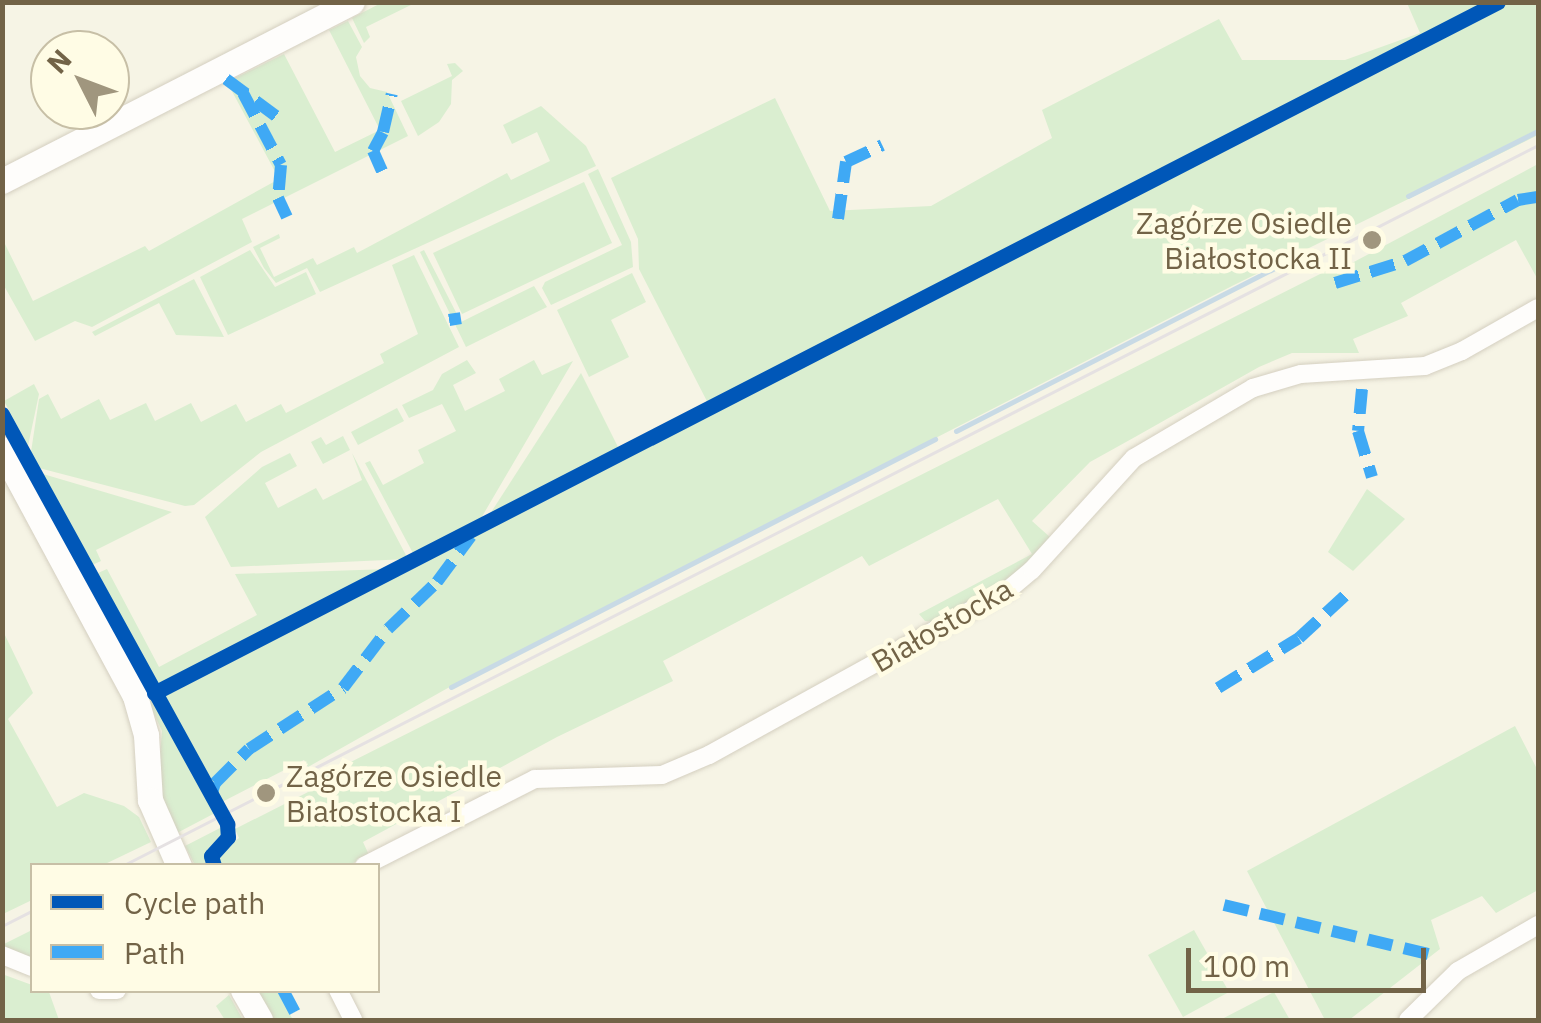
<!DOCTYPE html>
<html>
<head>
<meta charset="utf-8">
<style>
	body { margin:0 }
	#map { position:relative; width:1541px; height:1023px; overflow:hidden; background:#f6f4e5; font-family:"IBM Plex Sans",sans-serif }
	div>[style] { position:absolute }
	.green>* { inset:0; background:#daeed0 }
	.stream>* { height:5px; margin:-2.5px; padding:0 2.5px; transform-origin:2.5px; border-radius:2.5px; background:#c8dae5 }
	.roads { filter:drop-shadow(0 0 2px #d4cfc0) drop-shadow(0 0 2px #d4cfc0) }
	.street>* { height:18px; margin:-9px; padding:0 9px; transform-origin:9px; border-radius:9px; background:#fefdfb }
	.secondary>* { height:25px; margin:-12.5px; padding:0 12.5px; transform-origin:12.5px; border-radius:12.5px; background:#fefdfb }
	.tram>* { height:2.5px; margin:-1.25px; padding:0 1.25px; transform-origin:1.25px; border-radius:1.25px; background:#e5e1e2 }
	.quiet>* { height:12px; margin-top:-6px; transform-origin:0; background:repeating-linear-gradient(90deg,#3fa9f5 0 25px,transparent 0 37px) }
	.cycleway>* { height:15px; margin:-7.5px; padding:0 7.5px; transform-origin:7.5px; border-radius:7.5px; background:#0057b8 }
	.dots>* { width:28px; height:28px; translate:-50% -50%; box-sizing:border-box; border:5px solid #fffce5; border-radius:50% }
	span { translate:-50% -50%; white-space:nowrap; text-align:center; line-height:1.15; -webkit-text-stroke:9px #fffce5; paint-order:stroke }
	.poi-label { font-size:30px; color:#726347 }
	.right { translate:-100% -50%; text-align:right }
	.left { translate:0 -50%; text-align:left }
	.street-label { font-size:30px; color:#726347 }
	.frame { position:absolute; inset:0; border:5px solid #726347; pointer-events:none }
	.legend { position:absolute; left:30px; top:863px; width:350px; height:130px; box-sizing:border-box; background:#fffce5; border:2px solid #c7bfa6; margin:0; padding:12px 18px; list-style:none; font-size:30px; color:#726347 }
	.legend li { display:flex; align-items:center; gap:20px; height:50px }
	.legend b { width:50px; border:2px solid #c7bfa6 }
	.north { position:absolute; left:30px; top:30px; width:100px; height:100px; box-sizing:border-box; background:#fffce5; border:2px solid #c7bfa6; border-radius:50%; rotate:312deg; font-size:28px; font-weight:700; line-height:40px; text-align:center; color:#726347 }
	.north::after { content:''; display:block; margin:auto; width:35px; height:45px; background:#a0967e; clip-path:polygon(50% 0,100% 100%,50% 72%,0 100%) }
	.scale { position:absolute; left:1186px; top:948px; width:240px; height:45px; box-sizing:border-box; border:5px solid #726347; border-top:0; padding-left:12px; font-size:30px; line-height:35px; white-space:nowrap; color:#726347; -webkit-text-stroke:8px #fffce5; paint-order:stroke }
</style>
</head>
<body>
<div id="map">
	<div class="green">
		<div style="clip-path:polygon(383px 2px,415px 3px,366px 27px,370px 37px,364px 43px,352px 18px)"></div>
		<div style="clip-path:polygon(1407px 3px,1538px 3px,1538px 135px,1232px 286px,446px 689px,308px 767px,304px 760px,222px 802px,212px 807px,215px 813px,177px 833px,157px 793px,162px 731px,147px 698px,712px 411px,639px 269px,638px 239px,611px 178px,775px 98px,830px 211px,931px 206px,1052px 138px,1042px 110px,1219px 19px,1242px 60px,1345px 60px,1420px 33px)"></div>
		<div style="clip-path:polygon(348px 21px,362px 47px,356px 57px,360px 76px,370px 88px,387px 92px,408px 136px,242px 219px,252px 242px,92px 327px,75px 321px,35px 341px,3px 284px,3px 240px,33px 301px,145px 246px,149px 251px,279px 179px,227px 82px,284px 54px,335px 152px,380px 130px,329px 30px)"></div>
		<div style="clip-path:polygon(455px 63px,463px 71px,452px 80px,451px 104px,439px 122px,418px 136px,401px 101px,452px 76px,447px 64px)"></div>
		<div style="clip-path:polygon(541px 106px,586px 146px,596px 166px,320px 292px,307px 268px,276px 283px,264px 268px,253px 247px,279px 234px,280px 238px,260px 248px,274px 277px,313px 258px,317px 265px,354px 247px,357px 253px,507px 173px,511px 180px,550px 161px,537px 132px,512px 144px,503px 125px)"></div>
		<div style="clip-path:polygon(1538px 164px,1538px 280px,1516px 240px,1401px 303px,1408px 316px,1353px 339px,1359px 353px,1292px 353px,1259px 367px,1135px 437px,1090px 462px,1032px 521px,1051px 538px,1009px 583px,937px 622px,925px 621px,919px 614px,1032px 554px,998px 499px,869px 566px,862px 556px,663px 661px,673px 681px,557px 737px,363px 842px,369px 855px,349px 865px,219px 865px,218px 854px,239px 838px,235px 829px,318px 787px,315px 780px,1332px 268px,1335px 272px)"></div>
		<div style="clip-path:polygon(598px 169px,631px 242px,633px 267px,551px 305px,542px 288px,545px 282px,622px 245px,588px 174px)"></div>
		<div style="clip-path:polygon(584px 182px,612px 243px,462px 314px,433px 253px)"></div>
		<div style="clip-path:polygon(250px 250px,275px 287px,306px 272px,316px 294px,228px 335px,200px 277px)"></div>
		<div style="clip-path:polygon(424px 250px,461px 322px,534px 286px,547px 307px,466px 347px,420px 252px)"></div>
		<div style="clip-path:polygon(414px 255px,459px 347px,261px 452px,194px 505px,185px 506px,39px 468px,31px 452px,39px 399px,48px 394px,61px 419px,99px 399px,110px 420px,146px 403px,155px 421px,191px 403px,201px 422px,236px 404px,246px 422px,281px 404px,286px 413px,384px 363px,380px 354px,418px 334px,392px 265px)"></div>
		<div style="clip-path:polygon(632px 273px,646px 302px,611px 320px,629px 357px,589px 377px,557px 310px)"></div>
		<div style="clip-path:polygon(194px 279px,224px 337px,176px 335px,159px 303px,95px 336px,92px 332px)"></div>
		<div style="clip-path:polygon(467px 360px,476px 373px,453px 385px,465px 411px,505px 391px,499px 379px,534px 360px,542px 375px,573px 361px,480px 520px,414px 555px,365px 463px,370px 461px,383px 485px,424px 463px,418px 450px,456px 431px,442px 404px,409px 418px,402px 405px,433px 390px,442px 374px)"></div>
		<div style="clip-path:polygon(581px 373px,619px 449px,488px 517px)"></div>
		<div style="clip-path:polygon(34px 384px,39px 394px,28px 446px,4px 401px)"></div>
		<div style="clip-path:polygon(397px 408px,404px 421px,358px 445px,351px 432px)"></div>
		<div style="clip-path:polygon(343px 436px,350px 450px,323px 464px,311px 442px,321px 437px,326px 445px)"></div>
		<div style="clip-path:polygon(290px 453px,297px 466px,265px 483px,278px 508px,316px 488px,323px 500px,362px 480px,352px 453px,408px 559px,231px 567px,205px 517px,262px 467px)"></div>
		<div style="clip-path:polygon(43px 474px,172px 512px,96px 550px,101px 561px,92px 565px)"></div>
		<div style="clip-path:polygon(1367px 489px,1405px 519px,1353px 571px,1328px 552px)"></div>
		<div style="clip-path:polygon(107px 569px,159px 667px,257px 615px,235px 574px,390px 569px,158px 687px,98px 573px)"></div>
		<div style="clip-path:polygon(2px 629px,33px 693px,8px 719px,57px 807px,84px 793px,124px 806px,139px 817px,151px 842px,103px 865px,32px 866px,32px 900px,3px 914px)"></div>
		<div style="clip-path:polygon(1515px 726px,1538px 771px,1538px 890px,1496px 913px,1482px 896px,1431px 920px,1440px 949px,1349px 1020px,1325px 1020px,1247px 871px)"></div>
		<div style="clip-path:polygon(222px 827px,221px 835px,206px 851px,208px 865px,195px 865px,185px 846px)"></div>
		<div style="clip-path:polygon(32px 930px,32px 959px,3px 948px,2px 945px)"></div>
		<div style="clip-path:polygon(1194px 930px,1229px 992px,1183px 1017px,1148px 955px)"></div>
		<div style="clip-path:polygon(2px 974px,32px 985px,32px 990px,49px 992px,59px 1020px,3px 1020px)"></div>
		<div style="clip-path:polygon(257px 991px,277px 991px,293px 1020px,275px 1020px)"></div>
		<div style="clip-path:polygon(1274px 992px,1290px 1020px,1220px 1020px)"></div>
		<div style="clip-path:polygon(229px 995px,243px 1020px,225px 1020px,216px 1006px)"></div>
	</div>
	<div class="stream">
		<div style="left:1408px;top:196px;width:145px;rotate:-26.6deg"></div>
		<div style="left:956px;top:431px;width:394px;rotate:-27.1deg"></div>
		<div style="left:451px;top:687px;width:544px;rotate:-27.13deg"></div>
	</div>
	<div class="roads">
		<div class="street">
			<div style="left:364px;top:866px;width:192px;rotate:-27deg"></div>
			<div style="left:535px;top:779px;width:127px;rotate:-1.8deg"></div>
			<div style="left:662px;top:775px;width:51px;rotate:-23.1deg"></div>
			<div style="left:709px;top:755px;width:342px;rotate:-28.9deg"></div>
			<div style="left:1008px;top:590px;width:31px;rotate:-40deg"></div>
			<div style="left:1032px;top:570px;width:151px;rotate:-47.7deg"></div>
			<div style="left:1134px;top:458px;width:138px;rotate:-30.5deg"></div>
			<div style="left:1253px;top:388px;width:50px;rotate:-16.3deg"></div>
			<div style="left:1301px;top:374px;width:124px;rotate:-3.7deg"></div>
			<div style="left:1425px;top:366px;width:40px;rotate:-22deg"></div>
			<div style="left:1462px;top:351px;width:87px;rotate:-29.5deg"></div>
			<div style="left:2px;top:955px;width:32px;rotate:22deg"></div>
			<div style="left:99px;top:990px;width:18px"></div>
			<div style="left:338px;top:990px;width:34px;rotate:63deg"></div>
			<div style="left:1408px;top:1020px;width:70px;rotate:-44.4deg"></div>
			<div style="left:1458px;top:971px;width:92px;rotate:-29.9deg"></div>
		</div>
		<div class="secondary">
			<div style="left:2px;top:181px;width:393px;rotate:-27.1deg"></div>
			<div style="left:2px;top:449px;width:281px;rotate:61.7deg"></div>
			<div style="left:135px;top:696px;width:41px;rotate:74.2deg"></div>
			<div style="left:146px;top:735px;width:65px;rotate:86.5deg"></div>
			<div style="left:150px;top:800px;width:72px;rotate:66.3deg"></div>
			<div style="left:243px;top:990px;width:34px;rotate:60deg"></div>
		</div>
	</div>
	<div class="tram">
		<div style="left:122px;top:866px;width:1589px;rotate:-26.98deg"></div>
		<div style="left:2px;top:926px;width:34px;rotate:-27deg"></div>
	</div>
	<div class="quiet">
		<div style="left:226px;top:79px;width:72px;rotate:36.6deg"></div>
		<div style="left:243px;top:93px;width:81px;rotate:62.2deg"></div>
		<div style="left:281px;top:165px;width:33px;rotate:95deg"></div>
		<div style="left:278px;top:198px;width:21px;rotate:65deg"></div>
		<div style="left:382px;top:171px;width:22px;rotate:-114deg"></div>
		<div style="left:373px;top:151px;width:21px;rotate:-62deg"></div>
		<div style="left:383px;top:132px;width:39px;rotate:-77deg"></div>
		<div style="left:838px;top:219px;width:58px;rotate:-82deg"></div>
		<div style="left:846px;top:162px;width:40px;rotate:-25deg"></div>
		<div style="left:1335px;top:283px;width:73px;rotate:-17.4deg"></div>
		<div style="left:1405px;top:261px;width:128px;rotate:-28.4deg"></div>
		<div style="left:1518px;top:200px;width:20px;rotate:-9deg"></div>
		<div style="left:449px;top:320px;width:12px;rotate:-9deg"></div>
		<div style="left:1362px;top:389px;width:42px;rotate:95.4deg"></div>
		<div style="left:1358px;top:431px;width:48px;rotate:73.1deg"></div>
		<div style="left:1218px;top:688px;width:95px;rotate:-31.7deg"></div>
		<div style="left:1299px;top:638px;width:71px;rotate:-42.7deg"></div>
		<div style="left:211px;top:796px;width:14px;rotate:-73deg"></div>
		<div style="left:215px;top:783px;width:48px;rotate:-45deg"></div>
		<div style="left:249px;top:749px;width:112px;rotate:-33deg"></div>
		<div style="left:343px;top:688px;width:74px;rotate:-52.7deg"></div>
		<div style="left:388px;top:629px;width:68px;rotate:-43.8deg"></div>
		<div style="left:437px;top:582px;width:57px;rotate:-53.5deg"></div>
		<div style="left:1224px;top:905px;width:218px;rotate:13.5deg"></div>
		<div style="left:283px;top:990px;width:34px;rotate:62deg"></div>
	</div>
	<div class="cycleway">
		<div style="left:2px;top:414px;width:468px;rotate:61.2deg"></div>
		<div style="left:227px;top:824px;width:13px;rotate:86deg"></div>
		<div style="left:228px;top:837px;width:25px;rotate:132deg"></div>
		<div style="left:211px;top:856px;width:10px;rotate:73deg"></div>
		<div style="left:154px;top:693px;width:1511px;rotate:-27.21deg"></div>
	</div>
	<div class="dots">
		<div style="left:1372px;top:240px;background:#a0967e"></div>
		<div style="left:266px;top:793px;background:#a0967e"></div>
	</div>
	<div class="poi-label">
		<span class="right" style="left:1352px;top:240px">Zagórze Osiedle<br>Białostocka II</span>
		<span class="left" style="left:286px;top:793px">Zagórze Osiedle<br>Białostocka I</span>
	</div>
	<div class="street-label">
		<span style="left:942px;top:625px;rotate:-30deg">Białostocka</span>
	</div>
	<div class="frame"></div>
	<ul class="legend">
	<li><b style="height:12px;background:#0057b8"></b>Cycle path</li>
	<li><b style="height:12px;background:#3fa9f5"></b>Path</li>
	</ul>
	<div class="north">N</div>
	<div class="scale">100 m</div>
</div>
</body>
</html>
